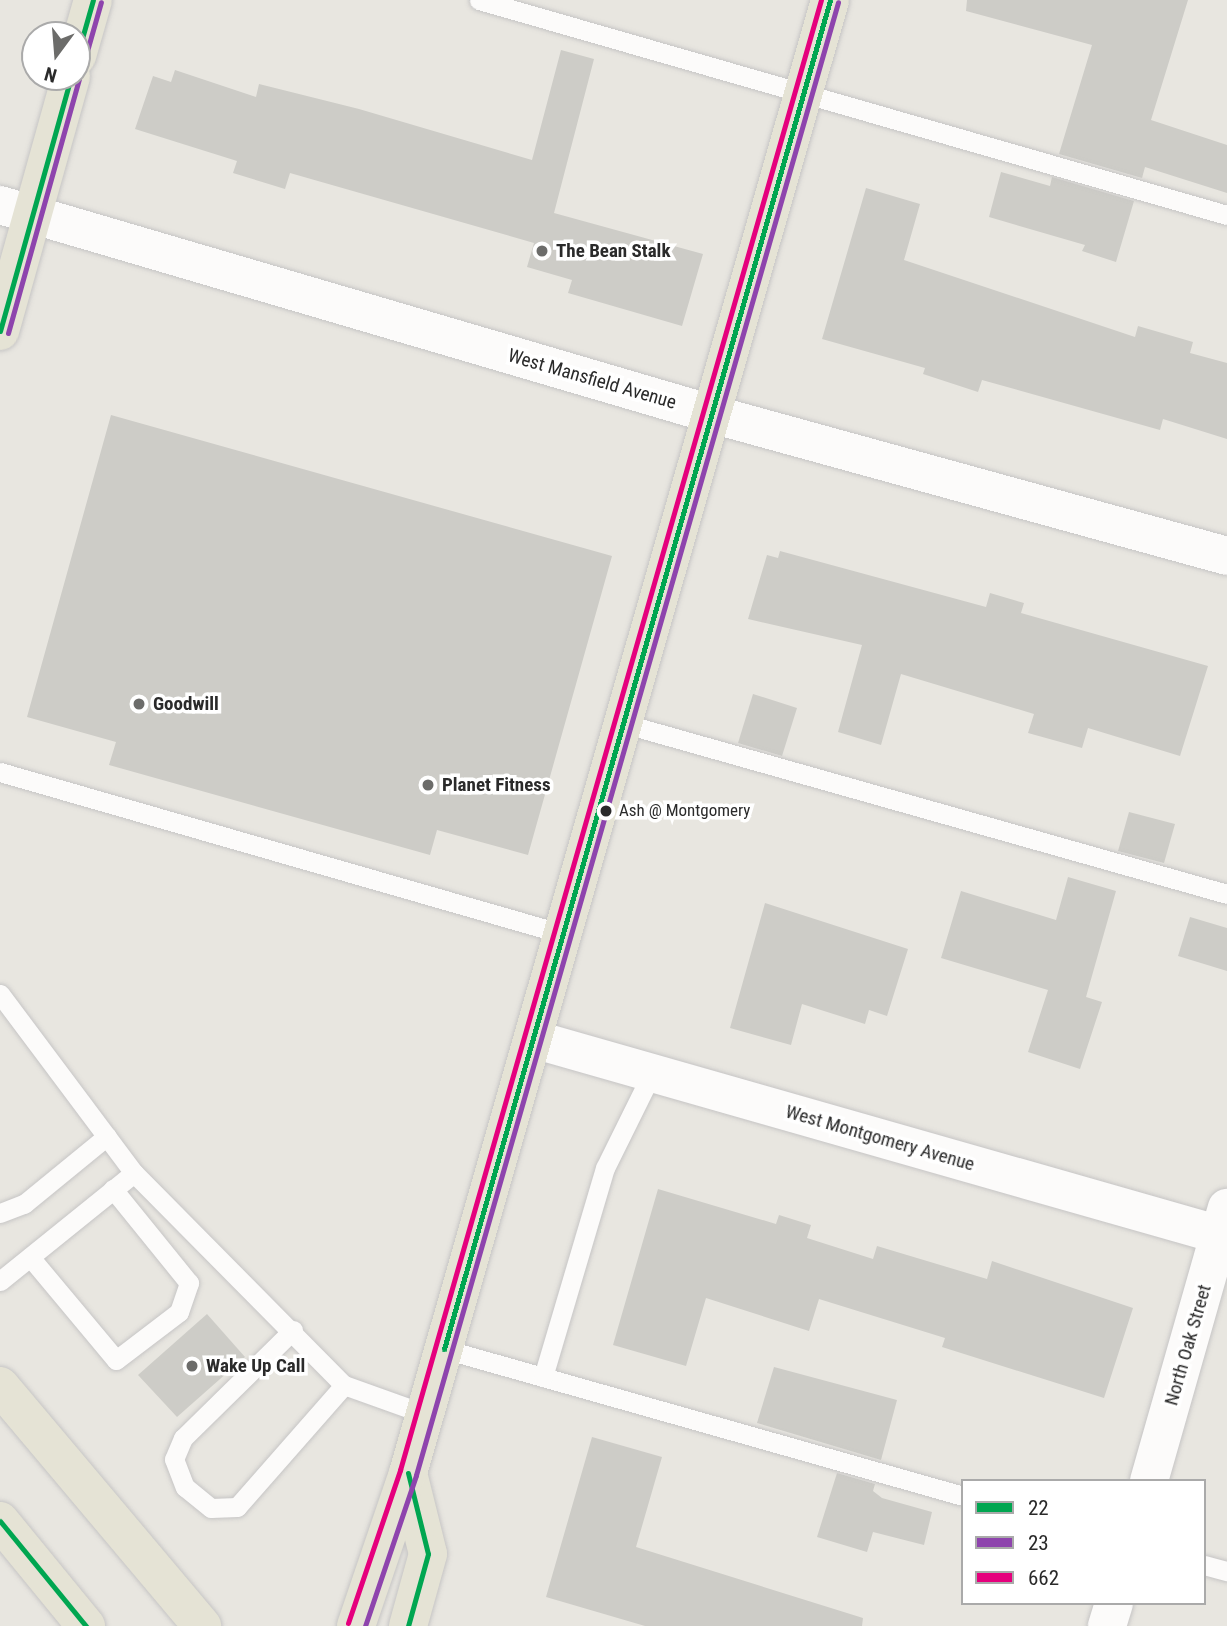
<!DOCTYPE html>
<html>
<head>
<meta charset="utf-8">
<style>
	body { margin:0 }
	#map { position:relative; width:1227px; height:1626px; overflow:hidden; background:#e8e6e0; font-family:"Roboto Condensed",sans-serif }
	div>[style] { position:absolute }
	.building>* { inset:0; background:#cdccc7 }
	.roads { filter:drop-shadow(0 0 2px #c6c5c5) drop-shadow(0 0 2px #c6c5c5) }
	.lane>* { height:19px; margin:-9.5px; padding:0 9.5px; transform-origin:9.5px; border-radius:9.5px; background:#fcfbfa }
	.street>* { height:38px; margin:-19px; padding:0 19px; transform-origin:19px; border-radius:19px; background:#fcfbfa }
	.primary>* { height:38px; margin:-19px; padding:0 19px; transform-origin:19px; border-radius:19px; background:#e5e3d5 }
	.bus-1>* { height:5px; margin:-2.5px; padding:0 2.5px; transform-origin:2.5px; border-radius:2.5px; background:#00a651 }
	.bus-2>* { height:5px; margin:-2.5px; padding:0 2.5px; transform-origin:2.5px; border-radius:2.5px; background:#8e44ad }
	.bus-3>* { height:5px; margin:-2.5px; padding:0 2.5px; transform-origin:2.5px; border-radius:2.5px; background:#e5007d }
	.dots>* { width:19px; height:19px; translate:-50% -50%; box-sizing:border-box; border:4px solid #fff; border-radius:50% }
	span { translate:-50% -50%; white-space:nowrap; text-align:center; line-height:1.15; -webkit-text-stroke:7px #fff; paint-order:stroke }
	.bus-label { font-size:17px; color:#2a2a2a }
	.left { translate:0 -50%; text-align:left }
	.poi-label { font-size:19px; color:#2a2a2a; font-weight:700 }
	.street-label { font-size:19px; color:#2a2a2a }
	.legend { position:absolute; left:961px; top:1479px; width:245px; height:126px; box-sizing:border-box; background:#fff; border:2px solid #aaa; margin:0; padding:9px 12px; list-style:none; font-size:21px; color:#2a2a2a }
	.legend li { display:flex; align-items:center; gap:14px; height:35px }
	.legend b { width:35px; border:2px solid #aaa }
	.north { position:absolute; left:21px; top:21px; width:70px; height:70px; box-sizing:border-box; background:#fff; border:2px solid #aaa; border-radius:50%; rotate:196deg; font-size:19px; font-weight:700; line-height:28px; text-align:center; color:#2a2a2a }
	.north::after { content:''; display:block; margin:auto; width:24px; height:32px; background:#6c6c6a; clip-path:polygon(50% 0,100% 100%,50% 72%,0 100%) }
</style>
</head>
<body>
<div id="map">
	<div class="building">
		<div style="clip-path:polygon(967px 0,1188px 0,1151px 120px,1227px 145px,1227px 193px,1145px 167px,1142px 178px,1059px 154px,1092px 45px,966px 11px)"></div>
		<div style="clip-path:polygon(561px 50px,594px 59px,554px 213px,703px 254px,682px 326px,568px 293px,572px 280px,527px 267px,534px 243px,290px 173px,285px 189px,233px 173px,237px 161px,135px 129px,153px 76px,171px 82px,175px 70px,256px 97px,259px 84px,359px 109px,532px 160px)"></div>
		<div style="clip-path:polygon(1001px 172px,1050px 186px,1052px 177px,1134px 201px,1116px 262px,1082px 251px,1085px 245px,989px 217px)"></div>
		<div style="clip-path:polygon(866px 188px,920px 204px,904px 260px,1135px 337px,1138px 326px,1193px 342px,1190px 353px,1227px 363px,1227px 439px,1163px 419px,1160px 430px,982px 380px,978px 392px,923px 374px,925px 368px,822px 339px)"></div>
		<div style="clip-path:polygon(111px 415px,612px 556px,528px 855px,437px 830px,430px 855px,109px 765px,116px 742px,27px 717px)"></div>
		<div style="clip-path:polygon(780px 551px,986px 607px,990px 593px,1024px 603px,1021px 613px,1208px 666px,1180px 756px,1088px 728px,1082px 748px,1028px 733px,1034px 714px,901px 674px,881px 745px,838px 732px,862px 645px,748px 619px,767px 555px,778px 558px)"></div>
		<div style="clip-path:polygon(753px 694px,797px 708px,782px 756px,738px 743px)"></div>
		<div style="clip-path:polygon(1129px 812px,1175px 824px,1164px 863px,1118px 851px)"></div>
		<div style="clip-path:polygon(1068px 877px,1116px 891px,1086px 997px,1102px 1002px,1080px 1069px,1028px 1052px,1048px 990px,941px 958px,961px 891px,1056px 920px)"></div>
		<div style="clip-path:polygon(765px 903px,908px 949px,887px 1016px,869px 1010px,865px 1024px,802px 1004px,791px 1045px,730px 1028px)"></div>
		<div style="clip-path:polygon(1190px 917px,1227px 928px,1227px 971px,1178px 956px)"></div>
		<div style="clip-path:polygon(658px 1189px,776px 1224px,779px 1215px,811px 1225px,807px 1238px,873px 1259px,877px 1246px,987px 1279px,992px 1261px,1133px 1308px,1104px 1398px,942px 1347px,945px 1338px,819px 1299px,809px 1331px,706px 1298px,686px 1366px,613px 1345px)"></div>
		<div style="clip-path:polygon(207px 1314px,245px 1357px,177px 1417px,138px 1375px)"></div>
		<div style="clip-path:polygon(774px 1367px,897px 1400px,881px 1460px,757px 1423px)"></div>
		<div style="clip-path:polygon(592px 1437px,662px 1457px,636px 1547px,863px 1618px,862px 1626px,645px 1626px,546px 1597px)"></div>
		<div style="clip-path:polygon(837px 1473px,875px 1484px,873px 1491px,882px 1498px,932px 1512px,924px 1545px,873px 1532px,867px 1552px,817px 1537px)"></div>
	</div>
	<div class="roads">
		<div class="lane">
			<div style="left:479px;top:0;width:778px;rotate:16.04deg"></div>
			<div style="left:622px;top:723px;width:629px;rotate:15.78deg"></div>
			<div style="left:0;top:772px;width:586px;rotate:16.05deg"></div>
			<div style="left:0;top:994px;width:224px;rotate:53.2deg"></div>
			<div style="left:0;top:1213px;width:26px;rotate:-21deg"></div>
			<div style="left:24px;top:1204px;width:107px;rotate:-39.3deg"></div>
			<div style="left:30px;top:1257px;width:134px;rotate:50.1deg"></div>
			<div style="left:116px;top:1360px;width:79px;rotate:-37.3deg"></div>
			<div style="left:179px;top:1312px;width:31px;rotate:-71deg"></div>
			<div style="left:189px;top:1283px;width:121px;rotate:-129deg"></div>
			<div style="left:0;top:1281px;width:172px;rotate:-38.9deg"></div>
			<div style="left:134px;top:1173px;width:298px;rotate:45.3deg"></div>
			<div style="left:344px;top:1385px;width:86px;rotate:19.7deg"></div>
			<div style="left:293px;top:1330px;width:154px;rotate:135.5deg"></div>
			<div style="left:183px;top:1438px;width:23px;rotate:113deg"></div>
			<div style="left:174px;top:1459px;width:30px;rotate:69deg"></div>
			<div style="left:185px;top:1487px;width:33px;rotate:39deg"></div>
			<div style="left:211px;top:1508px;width:26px;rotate:-2deg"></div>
			<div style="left:237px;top:1507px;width:162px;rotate:-48.7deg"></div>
			<div style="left:444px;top:1349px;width:539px;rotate:15.81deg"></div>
			<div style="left:543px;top:1377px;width:218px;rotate:-73.5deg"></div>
			<div style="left:605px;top:1168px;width:106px;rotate:-63.7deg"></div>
			<div style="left:1204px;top:1565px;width:24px;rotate:15deg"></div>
		</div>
		<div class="street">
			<div style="left:0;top:205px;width:738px;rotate:16.37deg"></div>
			<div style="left:708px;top:413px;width:538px;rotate:15.4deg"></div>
			<div style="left:533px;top:1039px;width:722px;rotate:15.92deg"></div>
			<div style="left:1149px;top:1481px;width:284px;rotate:-74.1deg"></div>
			<div style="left:1107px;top:1626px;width:24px;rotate:-73deg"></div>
		</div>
		<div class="primary">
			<div style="left:77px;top:56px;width:58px;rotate:-74.1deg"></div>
			<div style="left:0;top:331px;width:264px;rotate:-74.4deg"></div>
			<div style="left:0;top:1386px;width:314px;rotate:49.9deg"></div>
			<div style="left:408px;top:1473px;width:83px;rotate:76.1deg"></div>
			<div style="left:428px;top:1554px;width:75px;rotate:105.5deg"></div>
			<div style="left:0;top:1521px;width:136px;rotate:50.7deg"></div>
			<div style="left:356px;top:1626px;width:162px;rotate:-71.2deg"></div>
			<div style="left:408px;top:1473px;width:1532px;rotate:-74.01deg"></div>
		</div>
	</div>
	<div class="bus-1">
		<div style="left:77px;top:56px;width:58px;rotate:-74.1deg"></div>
		<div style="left:0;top:331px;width:264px;rotate:-74.4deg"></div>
		<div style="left:444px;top:1349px;width:1403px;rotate:-74.03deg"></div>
		<div style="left:408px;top:1473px;width:83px;rotate:76.1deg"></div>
		<div style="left:428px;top:1554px;width:75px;rotate:105.5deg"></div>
		<div style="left:0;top:1521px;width:136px;rotate:50.7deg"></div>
	</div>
	<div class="bus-2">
		<div style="left:85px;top:58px;width:58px;rotate:-74.1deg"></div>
		<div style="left:8px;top:333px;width:264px;rotate:-74.4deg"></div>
		<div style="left:365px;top:1626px;width:159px;rotate:-71.3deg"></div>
		<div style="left:416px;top:1475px;width:1532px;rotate:-74.01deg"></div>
	</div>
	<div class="bus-3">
		<div style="left:348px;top:1623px;width:162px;rotate:-71.2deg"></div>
		<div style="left:400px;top:1470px;width:1529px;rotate:-74.02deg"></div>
	</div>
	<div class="dots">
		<div style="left:542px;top:251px;background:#6c6c6a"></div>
		<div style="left:139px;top:704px;background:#6c6c6a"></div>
		<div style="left:428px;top:785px;background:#6c6c6a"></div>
		<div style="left:606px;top:811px;background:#2a2a2a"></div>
		<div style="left:192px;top:1366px;background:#6c6c6a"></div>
	</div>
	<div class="bus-label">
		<span class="left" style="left:619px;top:811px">Ash @ Montgomery</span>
	</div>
	<div class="poi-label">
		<span class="left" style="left:556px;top:251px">The Bean Stalk</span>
		<span class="left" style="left:153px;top:704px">Goodwill</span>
		<span class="left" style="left:442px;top:785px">Planet Fitness</span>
		<span class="left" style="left:206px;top:1366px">Wake Up Call</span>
	</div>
	<div class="street-label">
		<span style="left:592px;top:379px;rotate:16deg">West Mansfield Avenue</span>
		<span style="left:880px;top:1138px;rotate:16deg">West Montgomery Avenue</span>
		<span style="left:1188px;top:1345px;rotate:-74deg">North Oak Street</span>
	</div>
	<ul class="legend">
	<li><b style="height:9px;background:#00a651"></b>22</li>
	<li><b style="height:9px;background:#8e44ad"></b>23</li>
	<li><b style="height:9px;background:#e5007d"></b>662</li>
	</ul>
	<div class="north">N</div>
</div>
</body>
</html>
